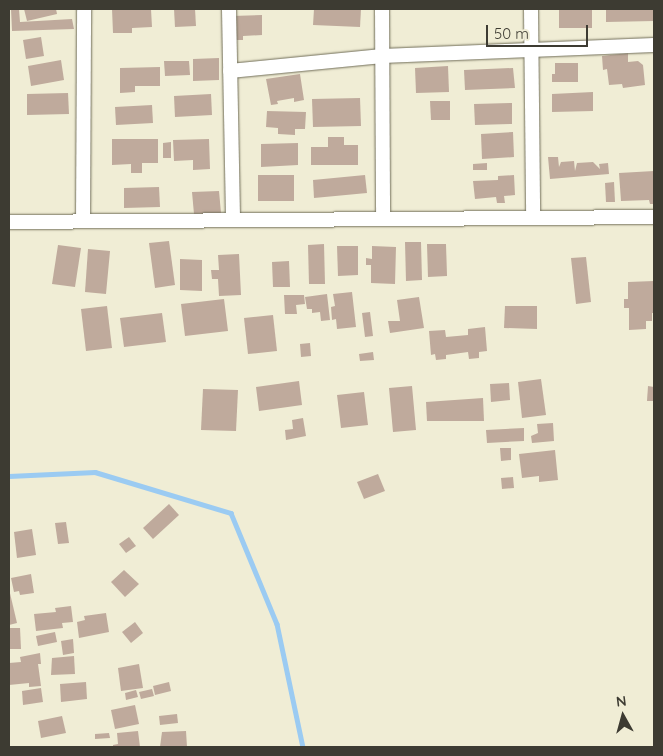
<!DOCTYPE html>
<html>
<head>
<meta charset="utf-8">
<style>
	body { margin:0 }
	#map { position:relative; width:663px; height:756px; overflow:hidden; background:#f0edd5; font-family:Quicksand,sans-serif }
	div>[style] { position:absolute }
	.stream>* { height:4.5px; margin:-2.25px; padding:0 2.25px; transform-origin:2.25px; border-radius:2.25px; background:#9bcbf2 }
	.building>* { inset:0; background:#bfaa9c }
	.roads { filter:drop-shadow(0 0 1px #716e59) drop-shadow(0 0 1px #716e59) }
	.minor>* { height:14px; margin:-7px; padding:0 7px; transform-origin:7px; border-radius:7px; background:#fff }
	span { translate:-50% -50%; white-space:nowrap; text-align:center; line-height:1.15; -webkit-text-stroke:5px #f0edd5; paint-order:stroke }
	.frame { position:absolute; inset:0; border:10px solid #3d3b32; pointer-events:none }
	.north { position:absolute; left:598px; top:691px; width:50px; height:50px; -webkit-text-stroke:4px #f0edd5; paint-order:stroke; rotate:353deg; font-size:14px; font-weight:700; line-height:20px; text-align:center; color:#3d3b32 }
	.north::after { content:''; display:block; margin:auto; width:18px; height:22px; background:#3d3b32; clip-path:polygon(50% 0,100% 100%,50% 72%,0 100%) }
	.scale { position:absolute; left:486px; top:25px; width:102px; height:22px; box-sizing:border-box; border:2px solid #3d3b32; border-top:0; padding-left:6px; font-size:15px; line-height:18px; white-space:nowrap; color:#3d3b32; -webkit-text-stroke:4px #f0edd5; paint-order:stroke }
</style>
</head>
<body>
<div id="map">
	<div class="stream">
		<div style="left:9px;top:476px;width:86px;rotate:-2.7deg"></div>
		<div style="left:95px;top:472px;width:142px;rotate:16.8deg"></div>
		<div style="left:231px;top:513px;width:120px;rotate:67.5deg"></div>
		<div style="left:277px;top:624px;width:126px;rotate:78.1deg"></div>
	</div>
	<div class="building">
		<div style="clip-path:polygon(11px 9px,19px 9px,20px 22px,72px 19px,74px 29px,12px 31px)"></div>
		<div style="clip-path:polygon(24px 9px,56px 9px,57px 14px,27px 21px)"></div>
		<div style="clip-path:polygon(112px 9px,151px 9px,152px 27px,132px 28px,132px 33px,113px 33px)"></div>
		<div style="clip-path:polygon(174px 9px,195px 9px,196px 26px,175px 27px)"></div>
		<div style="clip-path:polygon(314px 9px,361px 9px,360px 27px,313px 25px)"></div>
		<div style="clip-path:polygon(559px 9px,592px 9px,592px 28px,559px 28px)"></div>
		<div style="clip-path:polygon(606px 9px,654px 9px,654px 21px,606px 22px)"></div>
		<div style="clip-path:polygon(262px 15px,262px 35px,243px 36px,243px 40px,232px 40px,232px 16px)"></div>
		<div style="clip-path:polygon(41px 37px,44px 56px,26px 59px,23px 40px)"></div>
		<div style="clip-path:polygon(628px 53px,628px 62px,638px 61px,643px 65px,645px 85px,623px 88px,622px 84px,609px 85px,607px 69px,603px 70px,602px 56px)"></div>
		<div style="clip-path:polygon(219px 58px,219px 80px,193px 81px,193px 59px)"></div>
		<div style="clip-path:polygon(61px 60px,64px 80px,31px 86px,28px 66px)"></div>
		<div style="clip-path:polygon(164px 61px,189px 61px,190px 75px,165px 76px)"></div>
		<div style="clip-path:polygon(555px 63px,578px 63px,578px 82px,552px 82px,552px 74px,555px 74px)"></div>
		<div style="clip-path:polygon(448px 66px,449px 92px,416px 93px,415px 68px)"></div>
		<div style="clip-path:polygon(160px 67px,160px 86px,135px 86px,135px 92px,120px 93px,120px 68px)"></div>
		<div style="clip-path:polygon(513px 68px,515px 88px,465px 90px,464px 70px)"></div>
		<div style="clip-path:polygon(300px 74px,304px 100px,294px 102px,294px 98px,277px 101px,278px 104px,271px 105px,266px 79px)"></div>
		<div style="clip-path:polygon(593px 92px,593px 111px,552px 112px,552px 94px)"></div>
		<div style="clip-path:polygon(68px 93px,69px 114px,27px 115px,27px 94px)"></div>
		<div style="clip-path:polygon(211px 94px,212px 115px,175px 117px,174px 96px)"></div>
		<div style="clip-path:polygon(360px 98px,361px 126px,313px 127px,312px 99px)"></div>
		<div style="clip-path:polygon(430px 101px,450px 101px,450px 120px,431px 120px)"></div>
		<div style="clip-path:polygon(512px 103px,512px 124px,475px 125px,474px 104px)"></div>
		<div style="clip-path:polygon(152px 105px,153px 123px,116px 125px,115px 107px)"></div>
		<div style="clip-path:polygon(267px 111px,306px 112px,305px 129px,295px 129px,295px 135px,278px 134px,278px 128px,266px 127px)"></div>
		<div style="clip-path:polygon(513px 132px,514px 157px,482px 159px,481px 134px)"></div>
		<div style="clip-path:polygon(328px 137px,344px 137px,344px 145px,358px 145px,358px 165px,311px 165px,311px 147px,328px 147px)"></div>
		<div style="clip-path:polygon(112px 139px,158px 139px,158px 163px,142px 163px,142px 173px,131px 173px,131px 164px,112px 165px)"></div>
		<div style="clip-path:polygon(209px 139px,210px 169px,193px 170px,193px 160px,174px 161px,173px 140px)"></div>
		<div style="clip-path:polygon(171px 142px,171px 158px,163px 158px,163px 143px)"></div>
		<div style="clip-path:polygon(298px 143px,298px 165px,261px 167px,261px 144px)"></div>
		<div style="clip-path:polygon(548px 157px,558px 157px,559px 167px,561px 162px,574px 161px,575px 171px,577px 163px,593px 162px,600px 169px,599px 164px,608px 163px,609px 174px,550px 179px)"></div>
		<div style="clip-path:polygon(487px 163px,487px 170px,473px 170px,473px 164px)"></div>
		<div style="clip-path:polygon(654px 171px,654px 204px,650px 204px,649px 200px,621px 201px,619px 173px)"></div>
		<div style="clip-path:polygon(258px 175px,294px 175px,294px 201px,258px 201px)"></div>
		<div style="clip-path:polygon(365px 175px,367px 193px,314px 198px,313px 180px)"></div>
		<div style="clip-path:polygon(514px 175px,515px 195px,504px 196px,505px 203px,497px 203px,496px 197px,475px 199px,473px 181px,498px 180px,498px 176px)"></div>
		<div style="clip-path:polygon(614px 182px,615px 202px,606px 202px,605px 183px)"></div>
		<div style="clip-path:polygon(159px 187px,160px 207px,124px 208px,124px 188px)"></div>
		<div style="clip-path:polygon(219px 191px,221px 213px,194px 214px,192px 192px)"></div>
		<div style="clip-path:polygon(169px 241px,175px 285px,155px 288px,149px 243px)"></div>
		<div style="clip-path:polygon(405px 242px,421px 242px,422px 280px,406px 281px)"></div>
		<div style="clip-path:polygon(324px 244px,325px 284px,309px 284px,308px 245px)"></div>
		<div style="clip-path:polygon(427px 244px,446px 244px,447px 276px,428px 277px)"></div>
		<div style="clip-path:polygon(58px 245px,81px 248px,75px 287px,52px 284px)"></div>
		<div style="clip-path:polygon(337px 246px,358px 246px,358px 275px,338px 276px)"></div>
		<div style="clip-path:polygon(372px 246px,396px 247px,395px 284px,371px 283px,371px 265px,366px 265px,366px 258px,372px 259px)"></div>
		<div style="clip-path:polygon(88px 249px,110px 251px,106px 294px,85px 292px)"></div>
		<div style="clip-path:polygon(239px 254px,241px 295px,219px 296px,218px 279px,212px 279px,211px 270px,219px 270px,218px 255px)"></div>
		<div style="clip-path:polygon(586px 257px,591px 302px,576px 304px,571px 258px)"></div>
		<div style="clip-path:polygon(180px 259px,202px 260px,202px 291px,180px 290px)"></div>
		<div style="clip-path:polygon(289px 261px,290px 287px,273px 287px,272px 262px)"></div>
		<div style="clip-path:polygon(654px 281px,654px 313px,652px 313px,652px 321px,646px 321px,646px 329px,629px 330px,629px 308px,624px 308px,624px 299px,628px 299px,628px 282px)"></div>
		<div style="clip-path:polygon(352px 292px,356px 327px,337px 329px,336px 319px,332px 320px,331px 307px,335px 306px,333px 294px)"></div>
		<div style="clip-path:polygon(327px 294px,330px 320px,321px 321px,320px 312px,312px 313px,312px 309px,307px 309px,305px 297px)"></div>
		<div style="clip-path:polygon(284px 295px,304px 295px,305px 304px,296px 305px,297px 314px,285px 314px)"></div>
		<div style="clip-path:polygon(419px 297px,424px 328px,390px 333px,388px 321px,400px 321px,397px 300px)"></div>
		<div style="clip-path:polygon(224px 299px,228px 331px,185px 336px,181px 304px)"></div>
		<div style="clip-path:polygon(107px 306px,112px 348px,86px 351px,81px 309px)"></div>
		<div style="clip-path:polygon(505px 306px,537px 306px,537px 329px,504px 328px)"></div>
		<div style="clip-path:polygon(370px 312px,373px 336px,365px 337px,362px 313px)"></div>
		<div style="clip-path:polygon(162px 313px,166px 342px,124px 347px,120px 318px)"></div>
		<div style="clip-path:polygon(273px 315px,277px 351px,248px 354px,244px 318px)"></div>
		<div style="clip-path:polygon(485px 327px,487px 351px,479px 352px,479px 358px,469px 359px,468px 352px,446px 355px,446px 359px,436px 360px,435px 354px,431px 355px,429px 331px,445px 330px,446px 337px,468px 335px,468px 329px)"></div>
		<div style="clip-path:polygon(310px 343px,311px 356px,301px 357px,300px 344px)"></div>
		<div style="clip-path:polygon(373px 352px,374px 360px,360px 361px,359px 354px)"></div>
		<div style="clip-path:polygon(541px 379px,546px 415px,522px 418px,518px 382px)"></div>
		<div style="clip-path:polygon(299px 381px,302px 405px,259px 411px,256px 387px)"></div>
		<div style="clip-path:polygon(509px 383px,510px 400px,491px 402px,490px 384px)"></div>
		<div style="clip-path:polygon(412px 386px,416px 430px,393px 432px,389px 388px)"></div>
		<div style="clip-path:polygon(648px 386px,654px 387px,654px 401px,647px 401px)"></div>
		<div style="clip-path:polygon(203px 389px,238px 390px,236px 431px,201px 430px)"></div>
		<div style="clip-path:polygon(364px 392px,368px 425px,341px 428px,337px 395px)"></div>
		<div style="clip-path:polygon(483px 398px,484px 421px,427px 421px,426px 402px)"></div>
		<div style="clip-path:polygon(303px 418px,306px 436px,286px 440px,285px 430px,293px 429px,292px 420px)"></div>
		<div style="clip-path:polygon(553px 423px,554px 441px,532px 443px,531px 436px,538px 433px,537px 424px)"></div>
		<div style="clip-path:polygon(524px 428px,524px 441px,487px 443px,486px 430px)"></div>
		<div style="clip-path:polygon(500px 448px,511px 448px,511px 460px,501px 461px)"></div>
		<div style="clip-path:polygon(555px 450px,558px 480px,539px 482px,539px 476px,522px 478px,519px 454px)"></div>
		<div style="clip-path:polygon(378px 474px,385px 491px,364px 499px,357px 482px)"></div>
		<div style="clip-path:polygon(513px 477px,514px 488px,502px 489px,501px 478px)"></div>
		<div style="clip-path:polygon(169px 504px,179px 515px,153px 539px,143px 528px)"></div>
		<div style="clip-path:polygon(66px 522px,69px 543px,58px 544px,55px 523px)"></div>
		<div style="clip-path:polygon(32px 529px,36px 555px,17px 558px,14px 532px)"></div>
		<div style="clip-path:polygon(129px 537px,136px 546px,126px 553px,119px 544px)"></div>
		<div style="clip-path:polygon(124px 570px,139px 584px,125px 597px,111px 582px)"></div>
		<div style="clip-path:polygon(31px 574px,34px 593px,20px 595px,19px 591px,14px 592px,11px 578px)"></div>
		<div style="clip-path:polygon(9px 589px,17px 623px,9px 625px)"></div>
		<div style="clip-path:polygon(71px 606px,73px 622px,62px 623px,63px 628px,36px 631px,34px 614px,56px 612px,55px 608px)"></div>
		<div style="clip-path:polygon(106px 613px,109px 632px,79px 638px,77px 622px,85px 620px,84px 616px)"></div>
		<div style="clip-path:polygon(135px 622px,143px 633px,131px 643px,122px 632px)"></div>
		<div style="clip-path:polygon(9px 628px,20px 628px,21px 649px,9px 649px)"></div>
		<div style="clip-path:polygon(55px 632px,57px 642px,38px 646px,36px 636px)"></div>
		<div style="clip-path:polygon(73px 639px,74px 653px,63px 655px,61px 641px)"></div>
		<div style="clip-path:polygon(40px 653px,41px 664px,38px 664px,41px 686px,29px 687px,29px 683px,9px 685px,9px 663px,21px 662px,20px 657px)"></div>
		<div style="clip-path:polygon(74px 656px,75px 674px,51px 675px,52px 658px)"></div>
		<div style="clip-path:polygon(139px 664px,143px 688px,121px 691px,118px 668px)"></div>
		<div style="clip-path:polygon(86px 682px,87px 699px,61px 702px,60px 684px)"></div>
		<div style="clip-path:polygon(169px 682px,171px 691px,155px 695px,153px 686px)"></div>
		<div style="clip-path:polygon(41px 688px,43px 702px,23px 705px,22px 691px)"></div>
		<div style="clip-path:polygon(152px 689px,154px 696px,141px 699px,139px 692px)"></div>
		<div style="clip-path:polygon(136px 690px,138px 697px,126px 700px,125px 693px)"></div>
		<div style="clip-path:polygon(135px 705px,139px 724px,115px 729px,111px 710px)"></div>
		<div style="clip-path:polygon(177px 714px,178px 723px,160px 725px,159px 716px)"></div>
		<div style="clip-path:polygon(62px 716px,66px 733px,41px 738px,38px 721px)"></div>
		<div style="clip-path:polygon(138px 731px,140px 747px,113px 747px,113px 745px,118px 744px,117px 733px)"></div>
		<div style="clip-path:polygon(186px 731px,187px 747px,160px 747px,162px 732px)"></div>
		<div style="clip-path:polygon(109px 733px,110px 738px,95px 739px,95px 734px)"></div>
	</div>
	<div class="roads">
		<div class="minor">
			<div style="left:229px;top:9px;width:210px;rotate:88.9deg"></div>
			<div style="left:382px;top:9px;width:208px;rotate:89.7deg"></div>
			<div style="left:531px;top:9px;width:208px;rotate:89.4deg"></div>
			<div style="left:230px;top:71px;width:153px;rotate:-5.6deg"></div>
			<div style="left:382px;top:56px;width:272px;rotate:-2.3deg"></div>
			<div style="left:83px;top:221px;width:212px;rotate:-89.7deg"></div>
			<div style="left:9px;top:222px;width:645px;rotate:-0.44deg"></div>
		</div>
	</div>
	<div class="frame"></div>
	<div class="north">N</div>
	<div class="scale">50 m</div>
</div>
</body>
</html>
